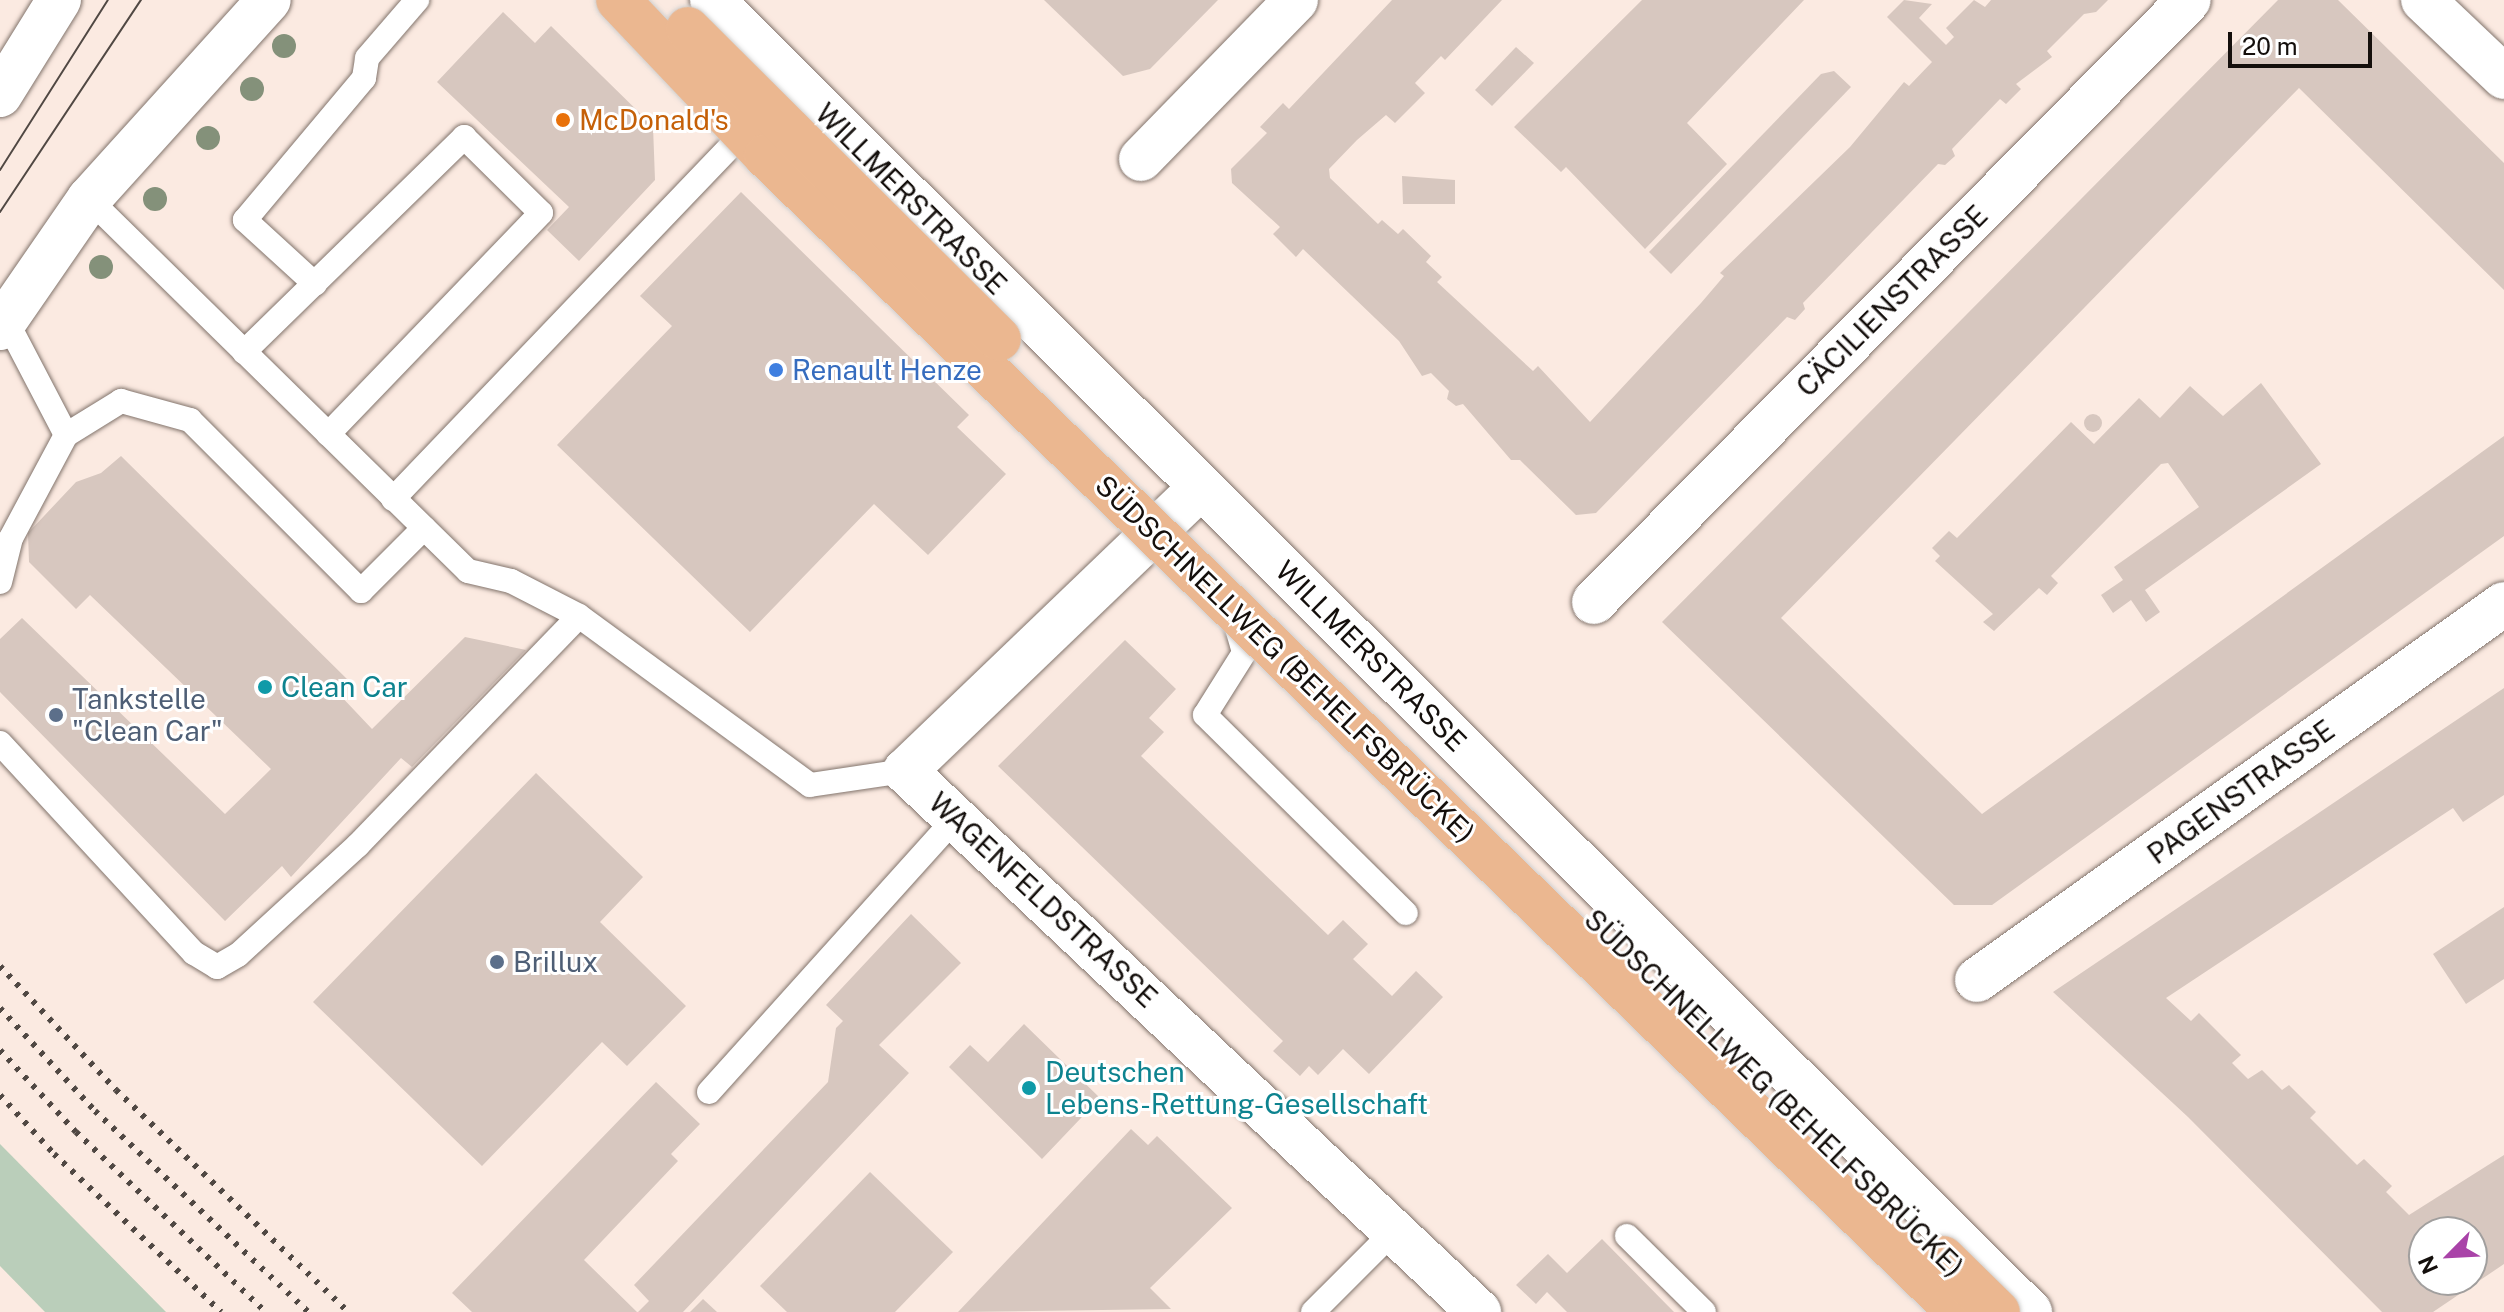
<!DOCTYPE html>
<html>
<head>
<meta charset="utf-8">
<style>
	body { margin:0 }
	#map { position:relative; width:2504px; height:1312px; overflow:hidden; background:#fbeae1; font-family:"Public Sans",sans-serif }
	div>[style] { position:absolute }
	.green>* { inset:0; background:#baceba }
	.building>* { inset:0; background:#d7c7bf }
	.round { border-radius:50% }
	.roads { filter:drop-shadow(0 0 2px #82746c) drop-shadow(0 0 2px #82746c) }
	.service>* { height:24px; margin:-12px; padding:0 12px; transform-origin:12px; border-radius:12px; background:#fff }
	.minor>* { height:44px; margin:-22px; padding:0 22px; transform-origin:22px; border-radius:22px; background:#fff }
	.secondary>* { height:44px; margin:-22px; padding:0 22px; transform-origin:22px; border-radius:22px; background:#fff }
	.tram>* { height:2px; margin:-1px; padding:0 1px; transform-origin:1px; border-radius:1px; background:#504843 }
	.rail>* { height:6px; margin-top:-3px; transform-origin:0; background:repeating-linear-gradient(90deg,#504843 0 4px,transparent 0 12px) }
	.bridges { filter:drop-shadow(0 0 2px #d0cfce) drop-shadow(0 0 2px #d0cfce) }
	.trunk-bridge>* { height:44px; margin:-22px; padding:0 22px; transform-origin:22px; border-radius:22px; background:#ebb790 }
	.trees>* { width:24px; height:24px; margin:-12px; border-radius:50%; background:#84917a }
	.dots>* { width:22px; height:22px; translate:-50% -50%; box-sizing:border-box; border:4px solid #fff; border-radius:50% }
	span { translate:-50% -50%; white-space:nowrap; text-align:center; line-height:1.15; -webkit-text-stroke:6px #fff; paint-order:stroke }
	.food-label { font-size:28px; color:#c56008 }
	.left { translate:0 -50%; text-align:left }
	.street-label { font-size:28px; color:#140f0c }
	.shop-label { font-size:28px; color:#366cbe }
	.culture-label { font-size:28px; color:#0d838f }
	.service-label { font-size:28px; color:#4e5e75 }
	.north { position:absolute; left:2408px; top:1216px; width:80px; height:80px; box-sizing:border-box; background:#fff; border:2px solid #a19f9e; border-radius:50%; rotate:246deg; font-size:22px; font-weight:700; line-height:32px; text-align:center; color:#140f0c }
	.north::after { content:''; display:block; margin:auto; width:28px; height:36px; background:#a943a8; clip-path:polygon(50% 0,100% 100%,50% 72%,0 100%) }
	.scale { position:absolute; left:2228px; top:32px; width:144px; height:36px; box-sizing:border-box; border:4px solid #140f0c; border-top:0; padding-left:10px; font-size:24px; line-height:28px; white-space:nowrap; color:#140f0c; -webkit-text-stroke:6px #fff; paint-order:stroke }
</style>
</head>
<body>
<div id="map">
	<div class="green">
		<div style="clip-path:polygon(0 1144px,166px 1312px,45px 1312px,0 1266px)"></div>
	</div>
	<div class="building">
		<div style="clip-path:polygon(1044px 0,1218px 0,1150px 69px,1123px 76px)"></div>
		<div style="clip-path:polygon(1392px 0,1502px 0,1445px 60px,1441px 56px,1415px 83px,1425px 93px,1395px 123px,1386px 115px,1357px 140px,1329px 169px,1330px 178px,1378px 224px,1382px 220px,1398px 234px,1403px 229px,1431px 256px,1426px 262px,1442px 277px,1437px 282px,1533px 371px,1538px 366px,1590px 422px,1701px 303px,1724px 276px,1720px 273px,1850px 147px,1904px 82px,1909px 86px,1932px 62px,1887px 17px,1904px 0,1932px 4px,1919px 18px,1946px 45px,1954px 37px,1946px 28px,1974px 0,1985px 7px,1991px 0,2108px 0,2096px 12px,2084px 14px,2047px 51px,2052px 57px,2016px 84px,2021px 89px,2006px 104px,2000px 99px,1952px 149px,1955px 156px,1945px 165px,1938px 164px,1803px 303px,1805px 309px,1795px 320px,1787px 317px,1596px 513px,1576px 515px,1520px 460px,1511px 460px,1463px 404px,1456px 406px,1447px 399px,1449px 391px,1431px 373px,1422px 376px,1399px 341px,1303px 249px,1296px 257px,1273px 234px,1280px 227px,1232px 183px,1231px 169px,1267px 133px,1260px 127px,1283px 103px,1289px 109px)"></div>
		<div style="clip-path:polygon(1642px 0,1804px 0,1687px 123px,1727px 164px,1645px 249px,1566px 167px,1561px 172px,1514px 127px)"></div>
		<div style="clip-path:polygon(2278px 0,2338px 0,2504px 163px,2504px 290px,2299px 88px,1781px 618px,1982px 814px,2504px 436px,2504px 536px,1992px 905px,1954px 905px,1662px 622px)"></div>
		<div style="clip-path:polygon(503px 12px,535px 43px,551px 26px,653px 126px,655px 180px,579px 261px,547px 230px,569px 207px,437px 82px)"></div>
		<div style="clip-path:polygon(1516px 47px,1534px 63px,1492px 106px,1475px 90px)"></div>
		<div style="clip-path:polygon(1834px 71px,1851px 87px,1671px 274px,1649px 252px,1821px 74px)"></div>
		<div style="clip-path:polygon(1402px 176px,1455px 180px,1455px 204px,1403px 204px)"></div>
		<div style="clip-path:polygon(741px 192px,969px 415px,957px 427px,1006px 474px,928px 555px,874px 504px,750px 632px,557px 445px,672px 326px,640px 296px)"></div>
		<div style="clip-path:polygon(2261px 383px,2321px 464px,2145px 590px,2160px 612px,2146px 622px,2131px 600px,2113px 613px,2101px 595px,2123px 580px,2114px 567px,2199px 507px,2168px 463px,2161px 464px,2051px 576px,2058px 583px,2047px 595px,2039px 588px,1994px 631px,1983px 622px,1993px 614px,1935px 561px,1940px 556px,1932px 548px,1949px 531px,1957px 538px,2071px 422px,2094px 444px,2139px 398px,2160px 418px,2190px 386px,2223px 416px)"></div>
		<div class="round" style="left:2084px;top:414px;width:18px;height:18px"></div>
		<div style="clip-path:polygon(121px 456px,349px 681px,338px 693px,372px 729px,465px 637px,526px 650px,412px 767px,401px 758px,291px 877px,282px 866px,225px 921px,0 692px,0 639px,22px 618px,225px 814px,271px 769px,90px 595px,76px 609px,29px 562px,28px 533px,76px 482px,101px 473px)"></div>
		<div style="clip-path:polygon(1125px 640px,1176px 689px,1149px 718px,1164px 732px,1141px 756px,1328px 935px,1343px 920px,1368px 944px,1353px 959px,1392px 996px,1416px 971px,1443px 997px,1369px 1074px,1343px 1049px,1318px 1075px,1309px 1066px,1300px 1076px,1273px 1051px,1283px 1041px,998px 766px)"></div>
		<div style="clip-path:polygon(evenodd,2504px 688px,2504px 795px,2463px 822px,2453px 808px,2166px 998px,2191px 1021px,2199px 1013px,2241px 1055px,2232px 1063px,2248px 1079px,2262px 1070px,2282px 1090px,2289px 1085px,2316px 1112px,2310px 1118px,2357px 1165px,2364px 1159px,2392px 1186px,2386px 1192px,2409px 1215px,2504px 1155px,2504px 1264px,2433px 1312px,2382px 1312px,2188px 1117px,2053px 992px,2504px 688px,2424px 1232px,2472px 1232px,2472px 1280px,2424px 1280px,2424px 1232px)"></div>
		<div style="clip-path:polygon(536px 773px,643px 877px,600px 922px,686px 1006px,627px 1066px,602px 1042px,482px 1166px,313px 1002px)"></div>
		<div style="clip-path:polygon(2504px 907px,2504px 979px,2466px 1004px,2433px 954px)"></div>
		<div style="clip-path:polygon(911px 914px,961px 963px,879px 1045px,909px 1073px,683px 1312px,638px 1312px,649px 1301px,634px 1285px,828px 1082px,836px 1028px,843px 1021px,826px 1005px)"></div>
		<div style="clip-path:polygon(1024px 1024px,1100px 1098px,1042px 1159px,949px 1067px,970px 1045px,988px 1062px)"></div>
		<div style="clip-path:polygon(656px 1082px,700px 1124px,671px 1154px,678px 1161px,584px 1260px,637px 1312px,472px 1312px,452px 1293px)"></div>
		<div style="clip-path:polygon(1131px 1129px,1148px 1145px,1157px 1136px,1232px 1208px,1150px 1288px,1171px 1309px,958px 1312px)"></div>
		<div style="clip-path:polygon(870px 1172px,953px 1252px,895px 1312px,787px 1312px,760px 1286px)"></div>
		<div style="clip-path:polygon(1602px 1239px,1674px 1312px,1567px 1312px,1547px 1292px,1536px 1304px,1516px 1285px,1548px 1254px,1567px 1273px)"></div>
		<div style="clip-path:polygon(703px 1299px,717px 1312px,690px 1312px)"></div>
	</div>
	<div class="roads">
		<div class="service">
			<div style="left:89px;top:199px;width:531px;rotate:44.47deg"></div>
			<div style="left:468px;top:571px;width:44px;rotate:13.1deg"></div>
			<div style="left:511px;top:581px;width:76px;rotate:27.2deg"></div>
			<div style="left:579px;top:616px;width:286px;rotate:36.2deg"></div>
			<div style="left:810px;top:785px;width:96px;rotate:-8.4deg"></div>
			<div style="left:315px;top:284px;width:95px;rotate:-137.6deg"></div>
			<div style="left:245px;top:220px;width:185px;rotate:-50deg"></div>
			<div style="left:364px;top:78px;width:20px;rotate:-81deg"></div>
			<div style="left:367px;top:58px;width:77px;rotate:-49.2deg"></div>
			<div style="left:6px;top:320px;width:130px;rotate:62.4deg"></div>
			<div style="left:244px;top:352px;width:308px;rotate:-44.3deg"></div>
			<div style="left:464px;top:137px;width:108px;rotate:44.6deg"></div>
			<div style="left:541px;top:213px;width:307px;rotate:133.9deg"></div>
			<div style="left:393px;top:499px;width:518px;rotate:-46.25deg"></div>
			<div style="left:0;top:582px;width:45px;rotate:-76deg"></div>
			<div style="left:11px;top:538px;width:117px;rotate:-61.9deg"></div>
			<div style="left:66px;top:435px;width:65px;rotate:-31.7deg"></div>
			<div style="left:121px;top:401px;width:72px;rotate:15.4deg"></div>
			<div style="left:190px;top:420px;width:242px;rotate:45deg"></div>
			<div style="left:361px;top:591px;width:89px;rotate:-45deg"></div>
			<div style="left:1235px;top:621px;width:33px;rotate:74deg"></div>
			<div style="left:1244px;top:653px;width:73px;rotate:122.2deg"></div>
			<div style="left:1205px;top:715px;width:282px;rotate:44.6deg"></div>
			<div style="left:0;top:743px;width:286px;rotate:47.3deg"></div>
			<div style="left:194px;top:953px;width:27px;rotate:31deg"></div>
			<div style="left:217px;top:967px;width:24px;rotate:-30deg"></div>
			<div style="left:238px;top:955px;width:163px;rotate:-42.5deg"></div>
			<div style="left:358px;top:845px;width:318px;rotate:-46deg"></div>
			<div style="left:709px;top:1092px;width:369px;rotate:-48deg"></div>
			<div style="left:1627px;top:1236px;width:108px;rotate:44.6deg"></div>
			<div style="left:1313px;top:1312px;width:115px;rotate:-45deg"></div>
		</div>
		<div class="minor">
			<div style="left:2423px;top:0;width:112px;rotate:43.5deg"></div>
			<div style="left:1141px;top:159px;width:222px;rotate:-45.7deg"></div>
			<div style="left:1201px;top:487px;width:410px;rotate:136.2deg"></div>
			<div style="left:905px;top:771px;width:789px;rotate:43.3deg"></div>
			<div style="left:1594px;top:602px;width:846px;rotate:-45.34deg"></div>
			<div style="left:1977px;top:980px;width:647px;rotate:-35.51deg"></div>
		</div>
		<div class="secondary">
			<div style="left:712px;top:0;width:1860px;rotate:44.87deg"></div>
			<div style="left:0;top:95px;width:112px;rotate:-58.2deg"></div>
			<div style="left:0;top:328px;width:157px;rotate:-55.4deg"></div>
			<div style="left:89px;top:199px;width:268px;rotate:-47.9deg"></div>
		</div>
	</div>
	<div class="tram">
		<div style="left:0;top:170px;width:201px;rotate:-57.6deg"></div>
		<div style="left:0;top:212px;width:255px;rotate:-56.4deg"></div>
	</div>
	<div class="rail">
		<div style="left:0;top:966px;width:170px;rotate:46.9deg"></div>
		<div style="left:116px;top:1090px;width:321px;rotate:43.7deg"></div>
		<div style="left:0;top:1008px;width:140px;rotate:47.3deg"></div>
		<div style="left:95px;top:1111px;width:293px;rotate:43.3deg"></div>
		<div style="left:0;top:1050px;width:112px;rotate:47.2deg"></div>
		<div style="left:76px;top:1132px;width:262px;rotate:43.5deg"></div>
		<div style="left:0;top:1095px;width:80px;rotate:47.5deg"></div>
		<div style="left:54px;top:1154px;width:230px;rotate:43.4deg"></div>
	</div>
	<div class="bridges">
		<div class="trunk-bridge">
			<div style="left:618px;top:0;width:215px;rotate:46.5deg"></div>
			<div style="left:766px;top:156px;width:1660px;rotate:44.12deg"></div>
			<div style="left:688px;top:29px;width:439px;rotate:44.9deg"></div>
			<div style="left:1943px;top:1258px;width:77px;rotate:44.5deg"></div>
		</div>
	</div>
	<div class="trees">
		<div style="left:284px;top:46px"></div>
		<div style="left:252px;top:89px"></div>
		<div style="left:208px;top:138px"></div>
		<div style="left:155px;top:199px"></div>
		<div style="left:101px;top:267px"></div>
	</div>
	<div class="dots">
		<div style="left:563px;top:120px;background:#e8710a"></div>
		<div style="left:776px;top:370px;background:#3f7fe0"></div>
		<div style="left:265px;top:687px;background:#0f9aa8"></div>
		<div style="left:56px;top:715px;background:#5c6f8a"></div>
		<div style="left:497px;top:962px;background:#5c6f8a"></div>
		<div style="left:1029px;top:1088px;background:#0f9aa8"></div>
	</div>
	<div class="food-label">
		<span class="left" style="left:579px;top:120px">McDonald's</span>
	</div>
	<div class="street-label">
		<span style="left:911px;top:199px;rotate:45deg">WILLMERSTRASSE</span>
		<span style="left:1892px;top:301px;rotate:-45deg">CÄCILIENSTRASSE</span>
		<span style="left:1371px;top:656px;rotate:45deg">WILLMERSTRASSE</span>
		<span style="left:1285px;top:659px;rotate:44deg">SÜDSCHNELLWEG (BEHELFSBRÜCKE)</span>
		<span style="left:2241px;top:792px;rotate:-36deg">PAGENSTRASSE</span>
		<span style="left:1043px;top:900px;rotate:43deg">WAGENFELDSTRASSE</span>
		<span style="left:1774px;top:1093px;rotate:44deg">SÜDSCHNELLWEG (BEHELFSBRÜCKE)</span>
	</div>
	<div class="shop-label">
		<span class="left" style="left:792px;top:370px">Renault Henze</span>
	</div>
	<div class="culture-label">
		<span class="left" style="left:281px;top:687px">Clean Car</span>
		<span class="left" style="left:1045px;top:1088px">Deutschen<br>Lebens-Rettung-Gesellschaft</span>
	</div>
	<div class="service-label">
		<span class="left" style="left:72px;top:715px">Tankstelle<br>"Clean Car"</span>
		<span class="left" style="left:513px;top:962px">Brillux</span>
	</div>
	<div class="north">N</div>
	<div class="scale">20 m</div>
</div>
</body>
</html>
